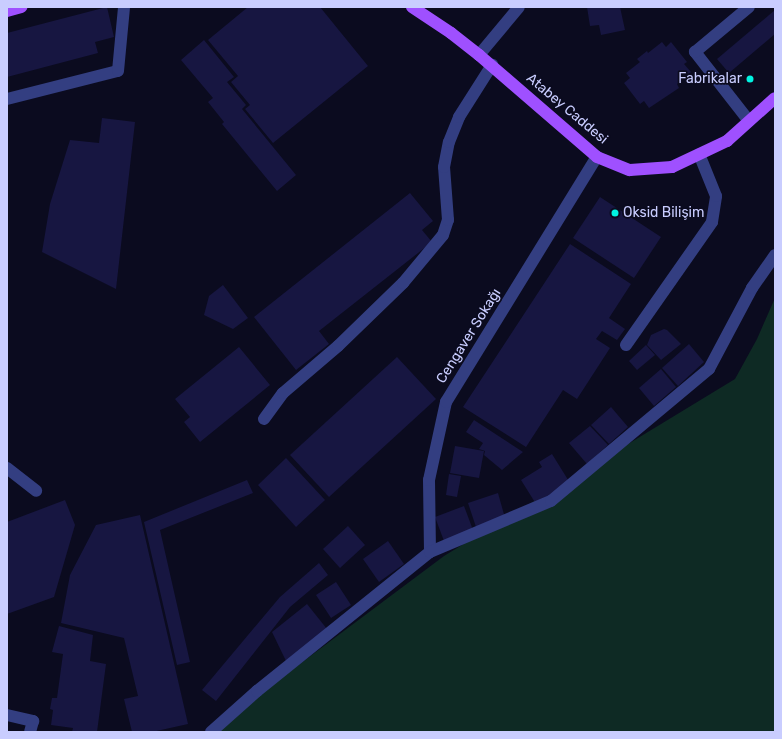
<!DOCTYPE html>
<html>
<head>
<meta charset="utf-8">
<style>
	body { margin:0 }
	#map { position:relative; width:782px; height:739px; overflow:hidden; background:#0b0b1f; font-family:Rubik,sans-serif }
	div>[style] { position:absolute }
	.green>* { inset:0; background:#0e2a24 }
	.building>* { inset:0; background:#171641 }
	.minor>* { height:12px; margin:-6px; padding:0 6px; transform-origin:6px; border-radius:6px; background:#333e81 }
	.major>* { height:12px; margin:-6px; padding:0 6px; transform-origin:6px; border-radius:6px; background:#9f50ff }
	.dots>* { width:11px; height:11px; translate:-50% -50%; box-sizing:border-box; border:2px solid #0b0b1f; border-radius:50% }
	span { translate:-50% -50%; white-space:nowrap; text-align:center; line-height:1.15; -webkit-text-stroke:3.5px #0b0b1f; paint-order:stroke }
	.poi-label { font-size:14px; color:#c9cdff }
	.right { translate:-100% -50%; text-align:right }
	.left { translate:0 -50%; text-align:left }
	.street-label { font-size:14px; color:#c9cdff }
	.frame { position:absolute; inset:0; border:8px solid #c9cdff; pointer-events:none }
</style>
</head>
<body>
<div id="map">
	<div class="green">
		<div style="clip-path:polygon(775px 298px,775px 732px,209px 732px,444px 556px,735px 379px,757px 339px)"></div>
	</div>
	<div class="building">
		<div style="clip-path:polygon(107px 7px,114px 37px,95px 42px,98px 53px,7px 77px,7px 33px)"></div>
		<div style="clip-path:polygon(248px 7px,320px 7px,368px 66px,273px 143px,245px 109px,250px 105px,231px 82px,238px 76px,208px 40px)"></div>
		<div style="clip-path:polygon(587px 7px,620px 7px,625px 30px,601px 35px,599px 25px,590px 26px)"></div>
		<div style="clip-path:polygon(775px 10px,775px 34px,729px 73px,717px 59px)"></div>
		<div style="clip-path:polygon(204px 40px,234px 77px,227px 82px,246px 105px,242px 109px,296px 175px,277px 191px,222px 124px,224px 122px,208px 102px,213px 98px,181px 60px)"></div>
		<div style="clip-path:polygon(662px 42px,666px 47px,671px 42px,687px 62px,684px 64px,691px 72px,677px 84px,679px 88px,649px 108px,644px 101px,640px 104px,624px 83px,630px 78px,626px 73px,640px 62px,637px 59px,647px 51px,648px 53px)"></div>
		<div style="clip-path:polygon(102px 118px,135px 122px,116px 289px,42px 252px,50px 204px,70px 140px,99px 143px)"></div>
		<div style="clip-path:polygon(410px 193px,433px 221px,422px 230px,432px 242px,319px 331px,329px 344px,296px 370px,254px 317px)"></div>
		<div style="clip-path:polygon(600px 197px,661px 237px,634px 278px,573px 238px)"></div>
		<div style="clip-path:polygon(570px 244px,631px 284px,609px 318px,625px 329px,617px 340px,602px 331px,596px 339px,610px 348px,577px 399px,563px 390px,526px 447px,463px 407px)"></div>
		<div style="clip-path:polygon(223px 285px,248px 318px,233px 329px,204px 315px,209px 296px)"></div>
		<div style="clip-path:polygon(664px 329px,667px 330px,681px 344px,661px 360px,647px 345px,651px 335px)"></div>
		<div style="clip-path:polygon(689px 344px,704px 362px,678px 386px,662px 368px)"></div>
		<div style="clip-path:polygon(646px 345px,655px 355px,637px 370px,629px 361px)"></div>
		<div style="clip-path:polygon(239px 347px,270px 385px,200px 442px,184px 422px,190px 417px,175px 399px)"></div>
		<div style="clip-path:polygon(397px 357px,436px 399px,329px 497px,290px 455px)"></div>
		<div style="clip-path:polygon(661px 369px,676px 387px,654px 406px,639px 388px)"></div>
		<div style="clip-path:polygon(611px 407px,628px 427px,609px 444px,591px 425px)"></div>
		<div style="clip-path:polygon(474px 420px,523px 452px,502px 470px,484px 455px,485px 451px,479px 449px,483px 443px,466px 432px)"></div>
		<div style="clip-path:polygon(590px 426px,608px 445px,587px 464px,569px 443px)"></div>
		<div style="clip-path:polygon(455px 446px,484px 451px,479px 478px,450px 473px)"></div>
		<div style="clip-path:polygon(552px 454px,570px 483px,536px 504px,521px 480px,542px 467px,539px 462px)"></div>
		<div style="clip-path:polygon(286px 458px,325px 500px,296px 527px,258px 485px)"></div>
		<div style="clip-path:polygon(449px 474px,461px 476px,457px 497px,446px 495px)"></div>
		<div style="clip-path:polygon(247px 480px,253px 493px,160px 530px,190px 662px,177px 665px,144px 522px)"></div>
		<div style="clip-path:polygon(498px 493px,505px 518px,476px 527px,468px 503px)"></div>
		<div style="clip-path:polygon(65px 500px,75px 525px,54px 597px,7px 614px,7px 522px)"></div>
		<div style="clip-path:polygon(464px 506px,473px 530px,444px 541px,435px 517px)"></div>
		<div style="clip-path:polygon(140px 515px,188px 724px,152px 732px,132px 732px,124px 699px,138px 696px,124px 638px,61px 623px,70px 575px,96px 525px)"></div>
		<div style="clip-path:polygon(348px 526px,365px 545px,340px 568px,323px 549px)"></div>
		<div style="clip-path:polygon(388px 541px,404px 564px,379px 582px,363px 559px)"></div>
		<div style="clip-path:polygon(319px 563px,328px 575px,290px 607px,216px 701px,202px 690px,280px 597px)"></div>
		<div style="clip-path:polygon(336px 582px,351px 605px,331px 618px,316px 595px)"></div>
		<div style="clip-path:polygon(307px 604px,327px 629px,286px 661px,272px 632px)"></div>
		<div style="clip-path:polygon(59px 626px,93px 635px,90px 661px,106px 664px,97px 732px,72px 732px,73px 728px,51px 725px,53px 710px,50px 709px,52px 698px,57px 698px,63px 654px,52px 652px)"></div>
	</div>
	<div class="minor">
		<div style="left:479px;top:55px;width:62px;rotate:-50.2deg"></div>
		<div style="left:7px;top:99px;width:114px;rotate:-14.2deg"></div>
		<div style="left:118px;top:71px;width:64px;rotate:-84.6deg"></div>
		<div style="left:749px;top:121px;width:88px;rotate:-128deg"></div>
		<div style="left:695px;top:52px;width:70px;rotate:-39.8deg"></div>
		<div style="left:626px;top:345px;width:150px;rotate:-55deg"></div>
		<div style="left:712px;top:222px;width:26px;rotate:-81deg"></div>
		<div style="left:716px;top:196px;width:45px;rotate:-112deg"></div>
		<div style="left:264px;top:419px;width:32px;rotate:-54deg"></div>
		<div style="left:283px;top:393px;width:72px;rotate:-40.5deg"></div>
		<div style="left:338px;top:346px;width:91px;rotate:-44.1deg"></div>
		<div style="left:403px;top:283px;width:62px;rotate:-50.2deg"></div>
		<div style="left:443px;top:235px;width:16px;rotate:-72deg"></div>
		<div style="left:448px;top:220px;width:53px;rotate:-94.3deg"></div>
		<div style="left:444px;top:167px;width:25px;rotate:-79deg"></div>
		<div style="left:449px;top:142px;width:27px;rotate:-68deg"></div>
		<div style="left:459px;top:117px;width:62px;rotate:-57.6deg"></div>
		<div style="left:7px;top:468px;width:37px;rotate:38deg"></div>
		<div style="left:430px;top:552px;width:72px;rotate:-90.8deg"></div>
		<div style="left:429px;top:480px;width:80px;rotate:-77.7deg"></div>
		<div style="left:446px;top:402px;width:288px;rotate:-58.4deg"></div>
		<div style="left:7px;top:715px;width:27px;rotate:13deg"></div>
		<div style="left:33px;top:721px;width:11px;rotate:105deg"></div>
		<div style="left:211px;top:732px;width:62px;rotate:-41.7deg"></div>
		<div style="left:257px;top:691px;width:222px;rotate:-38.8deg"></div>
		<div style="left:430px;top:552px;width:131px;rotate:-22.9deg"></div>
		<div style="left:551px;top:501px;width:206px;rotate:-39.9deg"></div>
		<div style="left:709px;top:369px;width:92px;rotate:-62deg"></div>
		<div style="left:752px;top:288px;width:40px;rotate:-55.1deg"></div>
	</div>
	<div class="major">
		<div style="left:412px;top:7px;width:47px;rotate:33.7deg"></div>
		<div style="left:451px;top:33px;width:36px;rotate:38deg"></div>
		<div style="left:479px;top:55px;width:156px;rotate:40.8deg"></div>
		<div style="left:597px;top:157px;width:35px;rotate:22deg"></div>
		<div style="left:630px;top:170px;width:42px;rotate:-4.1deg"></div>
		<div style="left:672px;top:167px;width:61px;rotate:-25.3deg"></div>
		<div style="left:727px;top:141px;width:64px;rotate:-41.9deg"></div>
		<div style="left:7px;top:11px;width:15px;rotate:-16deg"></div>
	</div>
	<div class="dots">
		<div style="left:750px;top:79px;background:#00f4e2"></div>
		<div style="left:615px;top:213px;background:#00f4e2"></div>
	</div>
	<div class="poi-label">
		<span class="right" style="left:742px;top:79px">Fabrikalar</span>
		<span class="left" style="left:623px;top:213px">Oksid Bilişim</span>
	</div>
	<div class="street-label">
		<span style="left:567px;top:109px;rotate:40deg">Atabey Caddesi</span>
		<span style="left:469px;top:336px;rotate:-58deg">Cengaver Sokağı</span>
	</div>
	<div class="frame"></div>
</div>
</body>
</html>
